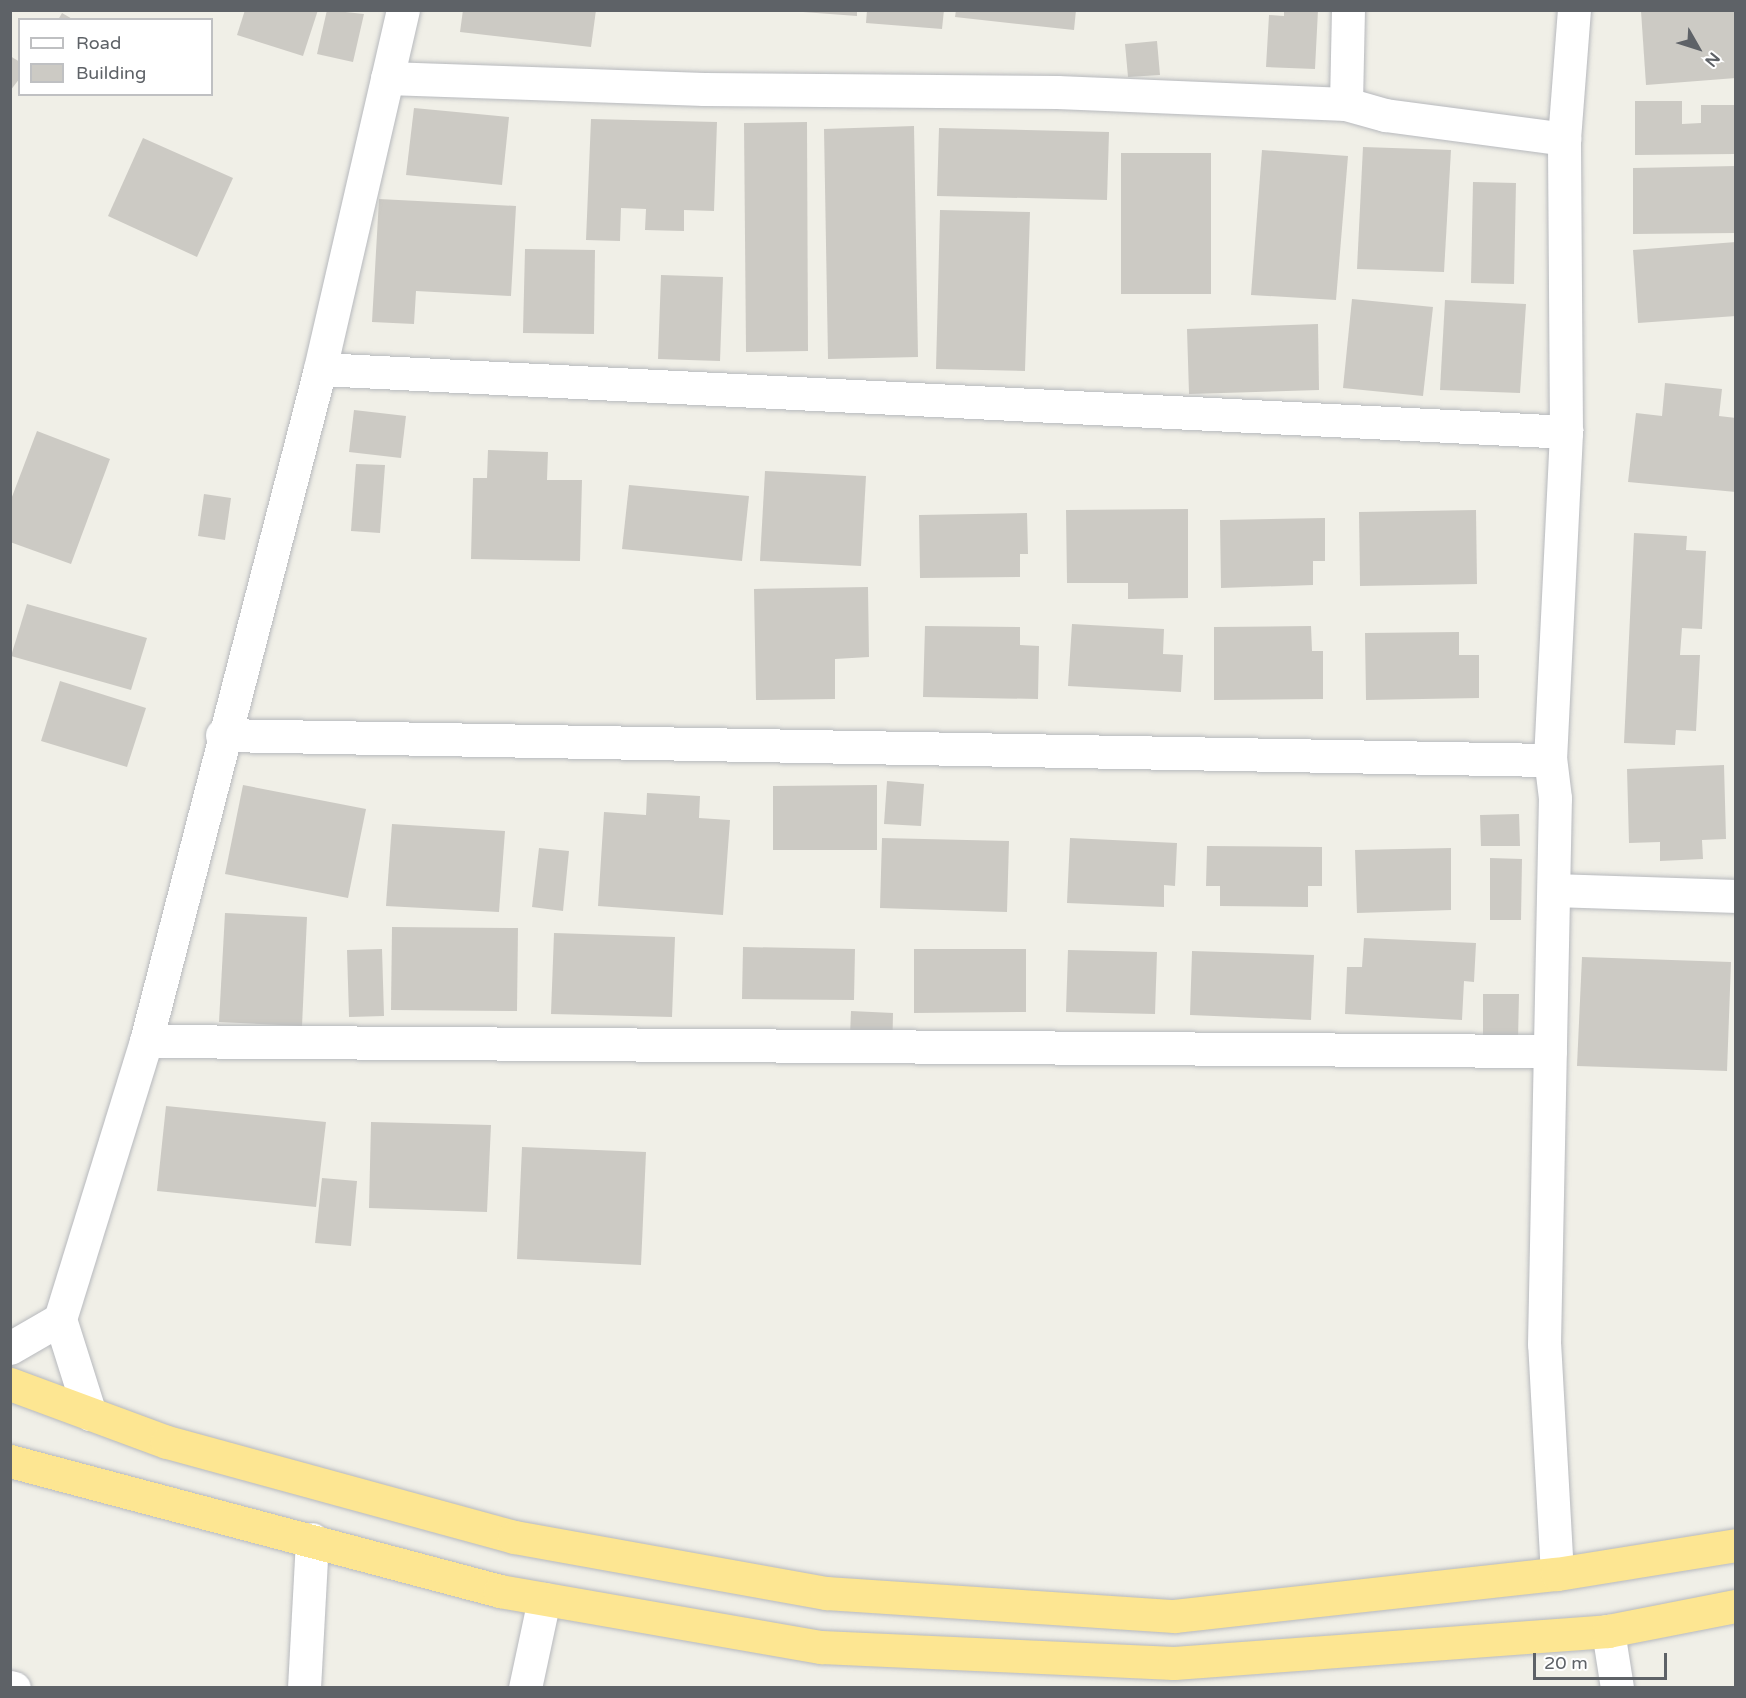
<!DOCTYPE html>
<html>
<head>
<meta charset="utf-8">
<style>
	body { margin:0 }
	#map { position:relative; width:1746px; height:1698px; overflow:hidden; background:#f0efe7; font-family:"Varela Round",sans-serif }
	div>[style] { position:absolute }
	.building>* { inset:0; background:#cccac4 }
	.roads { filter:drop-shadow(0 0 2px #b7b9bd) drop-shadow(0 0 2px #b7b9bd) }
	.minor>* { height:33px; margin:-16.5px; padding:0 16.5px; transform-origin:16.5px; border-radius:16.5px; background:#fff }
	.highway>* { height:33px; margin:-16.5px; padding:0 16.5px; transform-origin:16.5px; border-radius:16.5px; background:#fde692 }
	span { translate:-50% -50%; white-space:nowrap; text-align:center; line-height:1.15; -webkit-text-stroke:4.5px #fff; paint-order:stroke }
	.frame { position:absolute; inset:0; border:12px solid #5e6267; pointer-events:none }
	.legend { position:absolute; left:18px; top:18px; width:195px; height:78px; box-sizing:border-box; background:#fff; border:2px solid #bfc0c2; margin:0; padding:8px 10px; list-style:none; font-size:18px; color:#5e6267 }
	.legend li { display:flex; align-items:center; gap:12px; height:30px }
	.legend b { width:30px; border:2px solid #bfc0c2 }
	.north { position:absolute; left:1668px; top:18px; width:60px; height:60px; -webkit-text-stroke:4px #fff; paint-order:stroke; rotate:129deg; font-size:16px; font-weight:700; line-height:24px; text-align:center; color:#5e6267 }
	.north::after { content:''; display:block; margin:auto; width:21px; height:27px; background:#5e6267; clip-path:polygon(50% 0,100% 100%,50% 72%,0 100%) }
	.scale { position:absolute; left:1533px; top:1653px; width:134px; height:27px; box-sizing:border-box; border:3px solid #5e6267; border-top:0; padding-left:8px; font-size:18px; line-height:21px; white-space:nowrap; color:#5e6267; -webkit-text-stroke:4px #fff; paint-order:stroke }
</style>
</head>
<body>
<div id="map">
	<div class="building">
		<div style="clip-path:polygon(245px 10px,318px 10px,303px 56px,237px 35px)"></div>
		<div style="clip-path:polygon(327px 10px,364px 14px,353px 62px,317px 54px)"></div>
		<div style="clip-path:polygon(463px 10px,596px 10px,591px 47px,460px 32px)"></div>
		<div style="clip-path:polygon(776px 10px,857px 10px,857px 16px)"></div>
		<div style="clip-path:polygon(867px 10px,944px 10px,942px 29px,866px 23px)"></div>
		<div style="clip-path:polygon(956px 10px,1076px 10px,1074px 30px,955px 17px)"></div>
		<div style="clip-path:polygon(1284px 10px,1318px 10px,1315px 69px,1266px 67px,1269px 15px,1284px 16px)"></div>
		<div style="clip-path:polygon(1736px 10px,1736px 78px,1646px 85px,1641px 11px)"></div>
		<div style="clip-path:polygon(62px 13px,74px 20px,58px 20px)"></div>
		<div style="clip-path:polygon(1157px 41px,1160px 75px,1128px 77px,1125px 44px)"></div>
		<div style="clip-path:polygon(10px 56px,20px 62px,20px 78px,10px 91px)"></div>
		<div style="clip-path:polygon(1635px 101px,1682px 101px,1682px 124px,1701px 123px,1701px 105px,1734px 105px,1734px 154px,1635px 155px)"></div>
		<div style="clip-path:polygon(414px 108px,509px 117px,502px 185px,406px 175px)"></div>
		<div style="clip-path:polygon(591px 119px,717px 122px,714px 211px,684px 210px,684px 231px,645px 230px,646px 209px,621px 208px,620px 241px,586px 240px)"></div>
		<div style="clip-path:polygon(807px 122px,808px 351px,746px 352px,744px 123px)"></div>
		<div style="clip-path:polygon(914px 126px,918px 357px,828px 359px,824px 129px)"></div>
		<div style="clip-path:polygon(939px 128px,1109px 132px,1107px 200px,937px 196px)"></div>
		<div style="clip-path:polygon(143px 138px,233px 178px,197px 257px,108px 216px)"></div>
		<div style="clip-path:polygon(1363px 147px,1451px 150px,1444px 272px,1357px 269px)"></div>
		<div style="clip-path:polygon(1262px 150px,1348px 156px,1336px 300px,1251px 295px)"></div>
		<div style="clip-path:polygon(1121px 153px,1211px 153px,1211px 294px,1121px 294px)"></div>
		<div style="clip-path:polygon(1736px 166px,1736px 233px,1633px 234px,1633px 168px)"></div>
		<div style="clip-path:polygon(1473px 182px,1516px 183px,1514px 284px,1471px 283px)"></div>
		<div style="clip-path:polygon(379px 199px,516px 206px,511px 296px,416px 291px,414px 324px,372px 322px)"></div>
		<div style="clip-path:polygon(940px 210px,1030px 212px,1025px 371px,936px 369px)"></div>
		<div style="clip-path:polygon(1736px 242px,1736px 316px,1638px 323px,1633px 250px)"></div>
		<div style="clip-path:polygon(525px 249px,595px 250px,594px 334px,523px 333px)"></div>
		<div style="clip-path:polygon(661px 275px,723px 277px,720px 361px,658px 359px)"></div>
		<div style="clip-path:polygon(1352px 299px,1433px 307px,1423px 396px,1343px 388px)"></div>
		<div style="clip-path:polygon(1445px 300px,1526px 304px,1520px 393px,1440px 390px)"></div>
		<div style="clip-path:polygon(1318px 324px,1319px 390px,1189px 394px,1187px 329px)"></div>
		<div style="clip-path:polygon(1665px 383px,1722px 389px,1719px 416px,1736px 418px,1736px 492px,1628px 482px,1636px 413px,1662px 416px)"></div>
		<div style="clip-path:polygon(354px 410px,406px 416px,401px 458px,349px 452px)"></div>
		<div style="clip-path:polygon(37px 431px,110px 459px,71px 564px,10px 542px,10px 502px)"></div>
		<div style="clip-path:polygon(488px 450px,548px 452px,547px 480px,582px 480px,580px 561px,471px 559px,473px 478px,487px 478px)"></div>
		<div style="clip-path:polygon(356px 464px,385px 465px,380px 533px,351px 531px)"></div>
		<div style="clip-path:polygon(765px 471px,866px 476px,861px 566px,760px 561px)"></div>
		<div style="clip-path:polygon(629px 485px,749px 496px,742px 561px,622px 549px)"></div>
		<div style="clip-path:polygon(204px 494px,231px 498px,225px 540px,198px 536px)"></div>
		<div style="clip-path:polygon(1188px 509px,1188px 598px,1128px 599px,1128px 583px,1067px 583px,1066px 510px)"></div>
		<div style="clip-path:polygon(1476px 510px,1477px 584px,1360px 586px,1359px 512px)"></div>
		<div style="clip-path:polygon(1027px 513px,1028px 554px,1020px 554px,1020px 577px,920px 578px,919px 515px)"></div>
		<div style="clip-path:polygon(1325px 518px,1325px 561px,1313px 561px,1313px 585px,1221px 588px,1220px 520px)"></div>
		<div style="clip-path:polygon(1634px 533px,1687px 536px,1686px 550px,1706px 551px,1702px 629px,1682px 628px,1680px 655px,1700px 655px,1696px 731px,1676px 730px,1675px 745px,1624px 743px)"></div>
		<div style="clip-path:polygon(868px 587px,869px 657px,835px 659px,835px 699px,756px 700px,754px 589px)"></div>
		<div style="clip-path:polygon(27px 604px,147px 638px,131px 690px,11px 656px)"></div>
		<div style="clip-path:polygon(1072px 624px,1164px 629px,1163px 654px,1183px 655px,1181px 692px,1068px 686px)"></div>
		<div style="clip-path:polygon(925px 626px,1020px 627px,1020px 645px,1039px 646px,1038px 699px,923px 697px)"></div>
		<div style="clip-path:polygon(1311px 626px,1312px 651px,1323px 651px,1323px 699px,1214px 700px,1214px 627px)"></div>
		<div style="clip-path:polygon(1459px 632px,1459px 655px,1479px 655px,1479px 698px,1366px 700px,1365px 633px)"></div>
		<div style="clip-path:polygon(60px 681px,146px 708px,127px 767px,41px 741px)"></div>
		<div style="clip-path:polygon(1724px 765px,1726px 839px,1702px 840px,1703px 859px,1660px 861px,1660px 842px,1629px 843px,1627px 769px)"></div>
		<div style="clip-path:polygon(887px 781px,924px 784px,921px 826px,884px 824px)"></div>
		<div style="clip-path:polygon(243px 785px,366px 809px,348px 898px,225px 874px)"></div>
		<div style="clip-path:polygon(877px 785px,877px 850px,773px 850px,773px 786px)"></div>
		<div style="clip-path:polygon(647px 793px,700px 796px,699px 818px,730px 820px,723px 915px,598px 906px,604px 812px,646px 815px)"></div>
		<div style="clip-path:polygon(1519px 814px,1520px 846px,1481px 846px,1480px 815px)"></div>
		<div style="clip-path:polygon(392px 824px,505px 831px,499px 912px,386px 906px)"></div>
		<div style="clip-path:polygon(882px 838px,1009px 841px,1007px 912px,880px 908px)"></div>
		<div style="clip-path:polygon(1070px 838px,1177px 843px,1175px 886px,1164px 885px,1164px 907px,1067px 903px)"></div>
		<div style="clip-path:polygon(1207px 846px,1322px 847px,1322px 886px,1308px 886px,1308px 907px,1220px 906px,1220px 886px,1206px 886px)"></div>
		<div style="clip-path:polygon(539px 848px,569px 851px,563px 911px,532px 907px)"></div>
		<div style="clip-path:polygon(1451px 848px,1451px 910px,1357px 913px,1355px 850px)"></div>
		<div style="clip-path:polygon(1490px 858px,1522px 859px,1521px 920px,1490px 920px)"></div>
		<div style="clip-path:polygon(225px 913px,307px 917px,302px 1026px,219px 1022px)"></div>
		<div style="clip-path:polygon(392px 927px,518px 928px,517px 1011px,391px 1010px)"></div>
		<div style="clip-path:polygon(554px 933px,675px 937px,672px 1017px,551px 1014px)"></div>
		<div style="clip-path:polygon(1364px 938px,1476px 943px,1474px 982px,1464px 981px,1462px 1020px,1345px 1014px,1347px 967px,1362px 967px)"></div>
		<div style="clip-path:polygon(743px 947px,855px 949px,854px 1000px,742px 999px)"></div>
		<div style="clip-path:polygon(382px 949px,384px 1016px,349px 1017px,347px 950px)"></div>
		<div style="clip-path:polygon(914px 949px,1026px 949px,1026px 1012px,914px 1013px)"></div>
		<div style="clip-path:polygon(1068px 950px,1157px 952px,1155px 1014px,1066px 1012px)"></div>
		<div style="clip-path:polygon(1192px 951px,1314px 955px,1311px 1020px,1190px 1015px)"></div>
		<div style="clip-path:polygon(1582px 957px,1731px 962px,1727px 1071px,1577px 1066px)"></div>
		<div style="clip-path:polygon(1483px 994px,1519px 994px,1518px 1041px,1483px 1041px)"></div>
		<div style="clip-path:polygon(851px 1011px,893px 1013px,892px 1062px,849px 1061px)"></div>
		<div style="clip-path:polygon(166px 1106px,326px 1122px,316px 1207px,157px 1191px)"></div>
		<div style="clip-path:polygon(371px 1122px,491px 1125px,487px 1212px,369px 1208px)"></div>
		<div style="clip-path:polygon(522px 1147px,646px 1152px,641px 1265px,517px 1259px)"></div>
		<div style="clip-path:polygon(322px 1178px,357px 1181px,351px 1246px,315px 1243px)"></div>
	</div>
	<div class="roads">
		<div class="minor">
			<div style="left:387px;top:78px;width:317px;rotate:2deg"></div>
			<div style="left:704px;top:89px;width:353px;rotate:0.5deg"></div>
			<div style="left:1057px;top:92px;width:289px;rotate:2.4deg"></div>
			<div style="left:1346px;top:104px;width:41px;rotate:15.8deg"></div>
			<div style="left:1385px;top:115px;width:181px;rotate:7.6deg"></div>
			<div style="left:1346px;top:104px;width:94px;rotate:-88.8deg"></div>
			<div style="left:320px;top:369px;width:1248px;rotate:2.89deg"></div>
			<div style="left:222px;top:735px;width:1328px;rotate:1.08deg"></div>
			<div style="left:1554px;top:890px;width:182px;rotate:1.9deg"></div>
			<div style="left:146px;top:1041px;width:1404px;rotate:0.41deg"></div>
			<div style="left:10px;top:1348px;width:58px;rotate:-30.1deg"></div>
			<div style="left:90px;top:1414px;width:100px;rotate:-107.5deg"></div>
			<div style="left:60px;top:1319px;width:291px;rotate:-72.8deg"></div>
			<div style="left:146px;top:1041px;width:694px;rotate:-75.48deg"></div>
			<div style="left:320px;top:369px;width:368px;rotate:-77deg"></div>
			<div style="left:1557px;top:1574px;width:230px;rotate:-93.2deg"></div>
			<div style="left:1544px;top:1344px;width:546px;rotate:-88.85deg"></div>
			<div style="left:1555px;top:798px;width:38px;rotate:-97deg"></div>
			<div style="left:1550px;top:760px;width:328px;rotate:-87.2deg"></div>
			<div style="left:1566px;top:432px;width:293px;rotate:-90.4deg"></div>
			<div style="left:1564px;top:139px;width:129px;rotate:-85.6deg"></div>
			<div style="left:1608px;top:1631px;width:58px;rotate:81deg"></div>
			<div style="left:10px;top:1687px;width:4px;rotate:14deg"></div>
			<div style="left:304px;top:1688px;width:149px;rotate:-86.9deg"></div>
			<div style="left:525px;top:1688px;width:91px;rotate:-77.9deg"></div>
		</div>
		<div class="highway">
			<div style="left:10px;top:1384px;width:167px;rotate:20.3deg"></div>
			<div style="left:167px;top:1442px;width:360px;rotate:15.3deg"></div>
			<div style="left:514px;top:1537px;width:317px;rotate:10.2deg"></div>
			<div style="left:826px;top:1593px;width:349px;rotate:3.8deg"></div>
			<div style="left:1174px;top:1616px;width:385px;rotate:-6.3deg"></div>
			<div style="left:1557px;top:1574px;width:181px;rotate:-9.2deg"></div>
			<div style="left:10px;top:1461px;width:507px;rotate:14.86deg"></div>
			<div style="left:500px;top:1591px;width:326px;rotate:9.9deg"></div>
			<div style="left:821px;top:1647px;width:353px;rotate:2.6deg"></div>
			<div style="left:1174px;top:1663px;width:435px;rotate:-4.2deg"></div>
			<div style="left:1608px;top:1631px;width:130px;rotate:-11.1deg"></div>
		</div>
	</div>
	<div class="frame"></div>
	<ul class="legend">
	<li><b style="height:8px;background:#fff"></b>Road</li>
	<li><b style="height:16px;background:#cccac4"></b>Building</li>
	</ul>
	<div class="north">N</div>
	<div class="scale">20 m</div>
</div>
</body>
</html>
